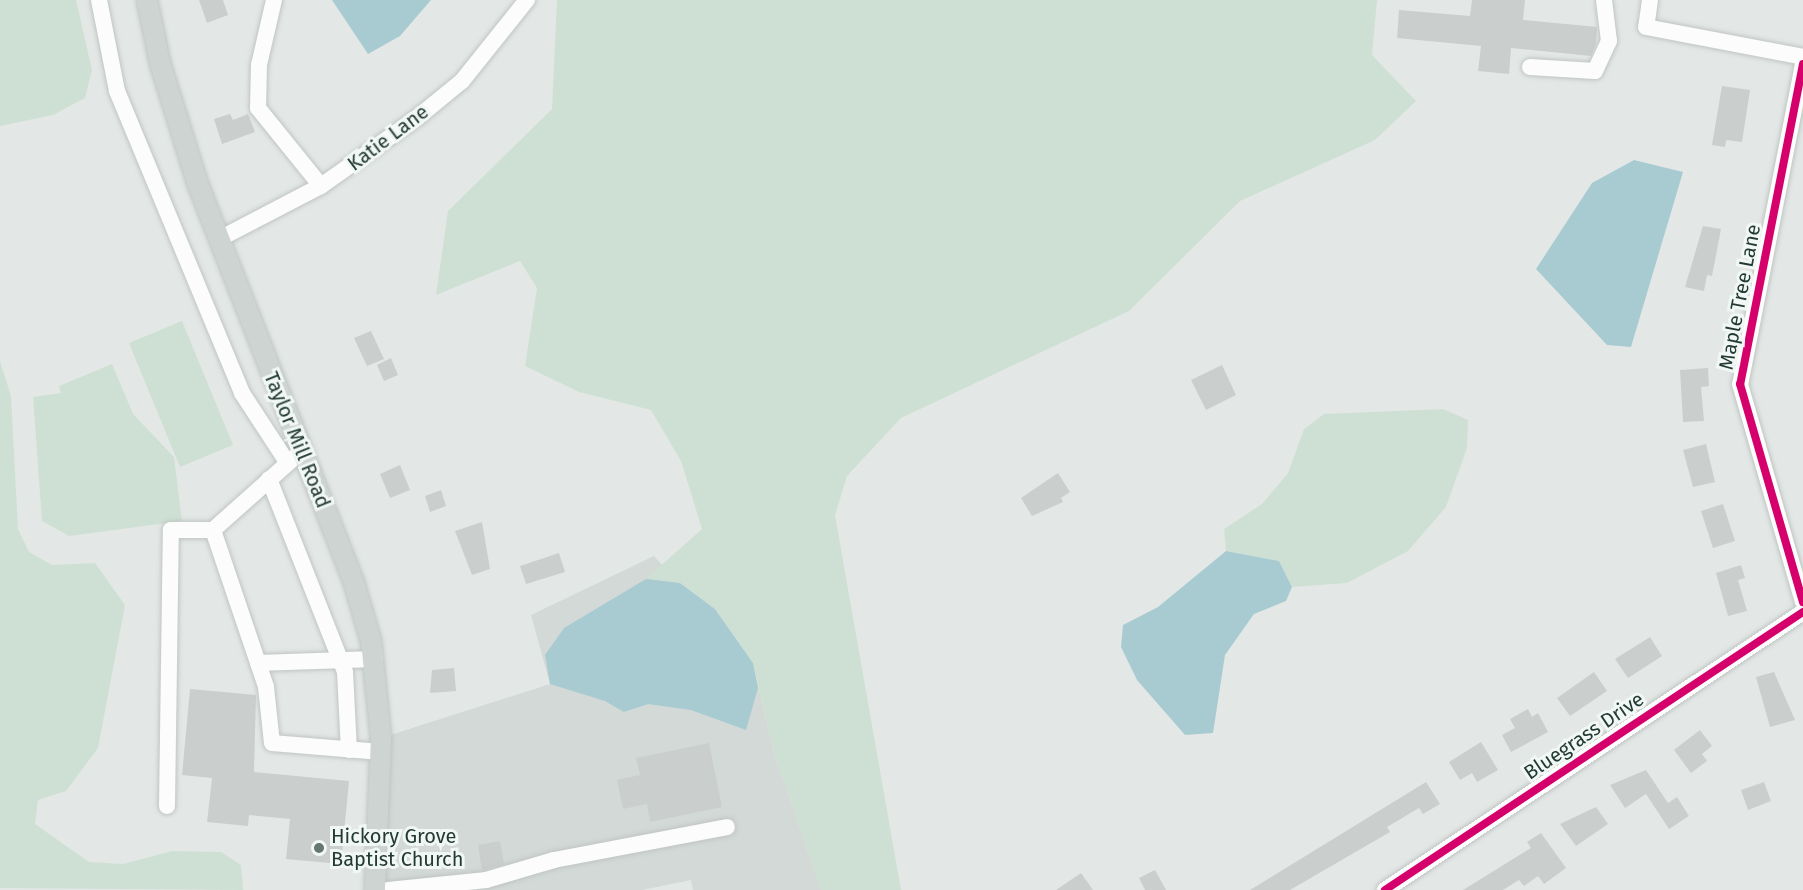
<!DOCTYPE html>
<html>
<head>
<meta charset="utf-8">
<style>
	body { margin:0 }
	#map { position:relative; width:1803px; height:890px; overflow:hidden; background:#e3e8e6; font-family:"Fira Sans",sans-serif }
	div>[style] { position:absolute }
	.built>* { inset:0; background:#d2d9d6 }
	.green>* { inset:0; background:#cee0d4 }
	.water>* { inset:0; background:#a8cbd2 }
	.building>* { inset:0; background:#cacfcd }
	.roads { filter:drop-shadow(0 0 2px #c0c5c3) drop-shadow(0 0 2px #c0c5c3) }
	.minor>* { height:16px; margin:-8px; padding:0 8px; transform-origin:8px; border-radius:8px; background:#fbfcfb }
	.major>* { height:20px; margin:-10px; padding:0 10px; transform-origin:10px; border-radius:10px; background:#ced4d2 }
	.cycleway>* { height:8px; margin:-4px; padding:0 4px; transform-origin:4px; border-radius:4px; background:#d6006c }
	.dots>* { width:16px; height:16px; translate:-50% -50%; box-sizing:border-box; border:3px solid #f1f7f4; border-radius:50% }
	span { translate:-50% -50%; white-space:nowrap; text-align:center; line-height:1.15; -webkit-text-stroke:6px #f1f7f4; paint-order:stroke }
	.street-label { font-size:20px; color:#233934 }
	.poi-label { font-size:20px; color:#233934 }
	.left { translate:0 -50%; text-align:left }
</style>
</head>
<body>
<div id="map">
	<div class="built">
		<div style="clip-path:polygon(654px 556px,753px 664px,775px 756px,821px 890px,693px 890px,691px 880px,642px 890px,375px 890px,381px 738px,550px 684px,531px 615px)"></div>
	</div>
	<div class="green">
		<div style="clip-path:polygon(0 0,76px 0,92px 70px,85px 98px,53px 115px,0 126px)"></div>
		<div style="clip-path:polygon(557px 0,1377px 0,1372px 55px,1416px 101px,1375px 140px,1240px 201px,1129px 311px,901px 418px,847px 476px,835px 515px,901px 890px,821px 890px,775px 756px,753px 663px,715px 609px,680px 583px,646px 579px,702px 529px,681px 461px,651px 410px,579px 392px,525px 366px,537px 288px,520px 261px,436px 295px,448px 211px,552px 109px)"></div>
		<div style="clip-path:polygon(182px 321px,233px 445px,180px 467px,129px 343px)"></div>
		<div style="clip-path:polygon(0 361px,11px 396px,18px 529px,29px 552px,52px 565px,95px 563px,125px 605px,98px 748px,66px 791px,38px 800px,35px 824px,89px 862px,123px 864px,172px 851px,221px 852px,241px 865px,243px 890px,0 888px)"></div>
		<div style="clip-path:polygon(112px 364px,133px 414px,174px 457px,182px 521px,69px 536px,42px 521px,33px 397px,61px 393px,59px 386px)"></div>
		<div style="clip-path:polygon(1443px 409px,1468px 420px,1467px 448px,1446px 507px,1408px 551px,1347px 583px,1292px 587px,1279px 561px,1226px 551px,1224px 529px,1262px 504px,1288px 473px,1304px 429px,1324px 414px)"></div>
	</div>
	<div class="water">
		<div style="clip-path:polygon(332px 0,431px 0,400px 36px,368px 54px)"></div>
		<div style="clip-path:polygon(1634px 160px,1683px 172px,1631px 347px,1607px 345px,1536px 269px,1592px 183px)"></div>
		<div style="clip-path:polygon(1226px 551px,1279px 561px,1292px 587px,1286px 601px,1254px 614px,1225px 655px,1213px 733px,1185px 735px,1137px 680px,1121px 647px,1123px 625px,1158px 607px)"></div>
		<div style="clip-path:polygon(646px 579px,680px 583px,715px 609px,753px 663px,758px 688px,746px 730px,691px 710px,648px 704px,624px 712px,605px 701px,550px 684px,545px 655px,564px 628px)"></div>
	</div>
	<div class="building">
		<div style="clip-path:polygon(199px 0,223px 0,228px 15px,207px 23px)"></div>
		<div style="clip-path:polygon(1472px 0,1525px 0,1523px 20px,1597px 27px,1596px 44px,1591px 56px,1511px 48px,1509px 74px,1478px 71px,1481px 46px,1397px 38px,1399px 10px,1470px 16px)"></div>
		<div style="clip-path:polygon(1722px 86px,1750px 90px,1742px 142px,1726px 140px,1725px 147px,1712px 145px)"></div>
		<div style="clip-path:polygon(230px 114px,233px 120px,248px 114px,255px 132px,222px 144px,214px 119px)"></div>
		<div style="clip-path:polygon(1703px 226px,1721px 229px,1712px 276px,1707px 275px,1704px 291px,1685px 287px)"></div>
		<div style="clip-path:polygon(371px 331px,384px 359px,367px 366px,354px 338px)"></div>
		<div style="clip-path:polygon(391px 358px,398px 375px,384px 381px,377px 365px)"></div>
		<div style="clip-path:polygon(1222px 365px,1236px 395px,1206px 410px,1191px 380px)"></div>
		<div style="clip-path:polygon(1708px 368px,1709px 386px,1701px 387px,1704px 421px,1683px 422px,1680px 370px)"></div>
		<div style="clip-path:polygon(1706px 444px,1715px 482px,1693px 487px,1683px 450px)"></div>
		<div style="clip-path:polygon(400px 465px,410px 490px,390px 498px,380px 474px)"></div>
		<div style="clip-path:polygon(1058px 473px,1070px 492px,1061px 498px,1063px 502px,1032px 516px,1021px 498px)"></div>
		<div style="clip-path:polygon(441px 490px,446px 506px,430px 512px,425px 496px)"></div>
		<div style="clip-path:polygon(1723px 504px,1735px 541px,1713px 548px,1701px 511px)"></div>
		<div style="clip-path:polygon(482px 522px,490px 569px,472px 575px,455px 531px)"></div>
		<div style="clip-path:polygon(559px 553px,565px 572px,526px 584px,520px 566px)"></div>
		<div style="clip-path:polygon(1741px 565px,1745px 578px,1738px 580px,1747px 611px,1728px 616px,1716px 573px)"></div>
		<div style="clip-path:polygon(1650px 637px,1662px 656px,1628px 678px,1615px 659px)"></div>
		<div style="clip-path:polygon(454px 668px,456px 691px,430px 693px,432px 670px)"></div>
		<div style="clip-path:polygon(1594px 672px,1607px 691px,1570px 716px,1557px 698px)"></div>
		<div style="clip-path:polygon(1774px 672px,1795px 720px,1770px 727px,1756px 677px)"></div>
		<div style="clip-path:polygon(190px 689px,256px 695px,254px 772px,349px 781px,341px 864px,286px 859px,290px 819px,249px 815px,248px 826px,207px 822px,212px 778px,182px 775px)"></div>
		<div style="clip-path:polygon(1528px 709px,1532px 717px,1538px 713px,1548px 732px,1511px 752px,1502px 735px,1515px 728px,1510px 719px)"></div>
		<div style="clip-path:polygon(1700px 730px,1712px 746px,1702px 754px,1707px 761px,1691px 773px,1674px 750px)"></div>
		<div style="clip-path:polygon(1481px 742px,1498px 770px,1477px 782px,1472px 773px,1460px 780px,1449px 762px)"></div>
		<div style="clip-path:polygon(709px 743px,722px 807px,650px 822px,647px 804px,623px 809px,617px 780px,640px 775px,636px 758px)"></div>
		<div style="clip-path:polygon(1646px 770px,1668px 803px,1677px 797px,1689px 816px,1669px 829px,1646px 794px,1625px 808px,1610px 785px)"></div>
		<div style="clip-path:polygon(1426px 782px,1440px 804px,1423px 814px,1419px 808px,1387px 827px,1390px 832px,1290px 890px,1250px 890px)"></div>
		<div style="clip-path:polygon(1764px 782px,1771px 801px,1748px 810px,1741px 790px)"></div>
		<div style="clip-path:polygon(1596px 807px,1608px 824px,1576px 846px,1560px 824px)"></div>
		<div style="clip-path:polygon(1541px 833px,1566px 868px,1544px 884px,1538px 876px,1524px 886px,1519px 880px,1503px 890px,1463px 890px,1531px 848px,1527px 842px)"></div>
		<div style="clip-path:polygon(500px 841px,504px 864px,482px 870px,478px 845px)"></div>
		<div style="clip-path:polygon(1155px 870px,1166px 890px,1145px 890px,1139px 878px)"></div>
		<div style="clip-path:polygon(1081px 873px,1093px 890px,1056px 890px)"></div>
	</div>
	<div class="roads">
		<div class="minor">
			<div style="left:99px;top:0;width:93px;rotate:78.8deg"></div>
			<div style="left:117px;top:91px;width:327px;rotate:67.5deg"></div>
			<div style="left:242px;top:393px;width:82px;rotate:56.9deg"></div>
			<div style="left:274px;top:0;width:67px;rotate:103deg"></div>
			<div style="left:259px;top:65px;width:43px;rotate:91.3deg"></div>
			<div style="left:258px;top:108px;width:100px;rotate:51.1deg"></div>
			<div style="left:1650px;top:0;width:27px;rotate:98deg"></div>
			<div style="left:1646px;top:27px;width:160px;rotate:10.8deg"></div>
			<div style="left:1803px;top:64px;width:326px;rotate:101.1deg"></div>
			<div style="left:1740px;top:384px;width:227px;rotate:73.9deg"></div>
			<div style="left:1530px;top:67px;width:65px;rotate:3.5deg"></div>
			<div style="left:1595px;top:71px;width:33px;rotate:-65deg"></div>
			<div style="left:1609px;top:41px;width:41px;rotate:-97deg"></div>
			<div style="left:219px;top:239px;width:115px;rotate:-27.5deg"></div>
			<div style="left:321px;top:186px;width:119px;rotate:-35.4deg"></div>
			<div style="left:418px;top:117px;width:57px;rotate:-39.3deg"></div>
			<div style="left:462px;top:81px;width:104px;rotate:-51.3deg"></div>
			<div style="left:269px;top:479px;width:207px;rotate:68.5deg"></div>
			<div style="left:345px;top:672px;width:78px;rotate:87.1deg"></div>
			<div style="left:213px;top:530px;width:166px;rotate:71.3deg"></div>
			<div style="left:266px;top:687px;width:56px;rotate:83.9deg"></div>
			<div style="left:272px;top:743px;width:109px;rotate:4.7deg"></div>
			<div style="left:258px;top:663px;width:117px;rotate:-2deg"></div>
			<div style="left:167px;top:806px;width:276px;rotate:-89.2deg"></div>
			<div style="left:171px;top:530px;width:42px"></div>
			<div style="left:213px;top:530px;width:110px;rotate:-41.7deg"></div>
			<div style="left:388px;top:890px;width:99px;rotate:-5.8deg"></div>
			<div style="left:486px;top:880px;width:71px;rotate:-16.4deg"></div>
			<div style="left:554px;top:860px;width:176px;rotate:-10.8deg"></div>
			<div style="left:1385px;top:890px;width:502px;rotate:-33.63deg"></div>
		</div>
		<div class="major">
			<div style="left:147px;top:0;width:64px;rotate:78.3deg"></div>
			<div style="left:160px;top:63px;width:125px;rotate:72.7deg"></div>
			<div style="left:197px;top:182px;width:431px;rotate:68.6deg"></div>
			<div style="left:354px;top:583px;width:60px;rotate:73.7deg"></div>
			<div style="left:371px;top:641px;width:98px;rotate:84.1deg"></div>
			<div style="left:381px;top:738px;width:152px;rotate:92.3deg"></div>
		</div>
	</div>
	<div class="cycleway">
		<div style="left:1803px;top:64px;width:326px;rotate:101.1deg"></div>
		<div style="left:1740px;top:384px;width:227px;rotate:73.9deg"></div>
		<div style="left:1385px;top:890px;width:502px;rotate:-33.63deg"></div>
	</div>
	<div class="dots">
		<div style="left:319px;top:848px;background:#667672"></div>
	</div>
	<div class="street-label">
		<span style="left:388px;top:138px;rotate:-37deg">Katie Lane</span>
		<span style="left:1740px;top:297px;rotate:-79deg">Maple Tree Lane</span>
		<span style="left:297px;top:440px;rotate:68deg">Taylor Mill Road</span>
		<span style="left:1584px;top:736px;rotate:-34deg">Bluegrass Drive</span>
	</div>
	<div class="poi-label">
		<span class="left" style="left:331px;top:848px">Hickory Grove<br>Baptist Church</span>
	</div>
</div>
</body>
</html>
